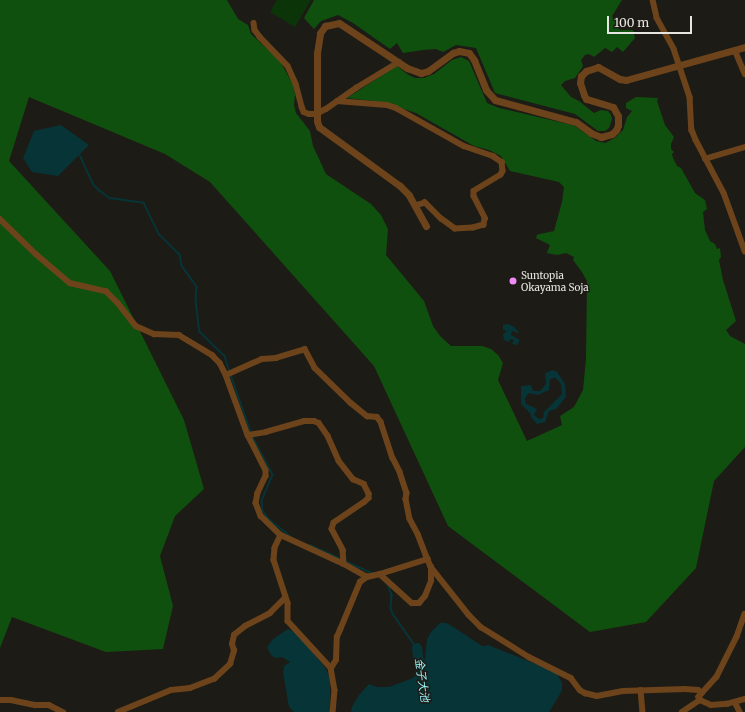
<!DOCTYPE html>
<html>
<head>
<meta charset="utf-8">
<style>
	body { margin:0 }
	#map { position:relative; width:745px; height:712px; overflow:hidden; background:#1d1b16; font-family:Merriweather,"Noto Sans JP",serif }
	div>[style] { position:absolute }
	.green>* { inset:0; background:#0b3509 }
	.forest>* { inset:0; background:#10500e }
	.water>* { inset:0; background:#073436 }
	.stream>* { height:1.5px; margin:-0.75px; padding:0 0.75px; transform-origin:0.75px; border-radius:0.75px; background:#073436 }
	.river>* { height:10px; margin:-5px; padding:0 5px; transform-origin:5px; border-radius:5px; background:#073436 }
	.minor>* { height:5.5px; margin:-2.75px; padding:0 2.75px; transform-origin:2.75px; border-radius:2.75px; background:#6c431a }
	.tertiary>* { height:7px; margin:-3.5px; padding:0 3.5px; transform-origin:3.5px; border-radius:3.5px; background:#6c431a }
	.dots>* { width:11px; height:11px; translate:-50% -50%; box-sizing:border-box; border:2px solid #1d1b16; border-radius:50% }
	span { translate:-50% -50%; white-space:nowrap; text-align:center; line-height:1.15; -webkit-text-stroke:3px #1d1b16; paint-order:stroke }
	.poi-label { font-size:10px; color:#e6e5e1 }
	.left { translate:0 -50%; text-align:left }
	.water-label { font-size:11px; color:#98f3f9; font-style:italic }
	.scale { position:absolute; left:607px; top:16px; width:85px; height:18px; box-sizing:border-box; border:2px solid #e6e5e1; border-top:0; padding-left:5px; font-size:12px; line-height:14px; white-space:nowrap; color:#e6e5e1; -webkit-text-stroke:3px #1d1b16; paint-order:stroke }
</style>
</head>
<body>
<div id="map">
	<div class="green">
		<div style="clip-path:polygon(277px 0,311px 0,295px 27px,270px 12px)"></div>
	</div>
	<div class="forest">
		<div style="clip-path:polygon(0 0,227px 0,238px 19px,248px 25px,251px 34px,280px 61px,285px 70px,293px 85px,295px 95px,294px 105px,296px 113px,310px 131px,313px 146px,326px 174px,371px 204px,381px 215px,388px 229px,386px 255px,424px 301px,433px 326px,440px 336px,451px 346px,482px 346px,491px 349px,498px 355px,503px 363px,498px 380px,527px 441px,562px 425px,560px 416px,574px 407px,583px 390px,586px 359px,587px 281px,582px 272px,573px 260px,574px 257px,566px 253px,557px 255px,547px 253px,550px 245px,536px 238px,537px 235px,540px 234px,554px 231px,562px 202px,564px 187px,559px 182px,510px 171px,501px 156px,489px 150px,474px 146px,416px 113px,383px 102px,347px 98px,397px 66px,407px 74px,415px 78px,424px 78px,434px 74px,452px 60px,461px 57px,469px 61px,487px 103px,499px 108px,568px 124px,575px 126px,596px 141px,605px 143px,615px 138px,623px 130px,627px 117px,632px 111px,626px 108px,626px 103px,636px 97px,658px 98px,657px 101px,665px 125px,674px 137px,671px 144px,671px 149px,674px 152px,672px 154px,673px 158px,677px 166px,681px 168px,695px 193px,705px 200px,707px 209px,703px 212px,705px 230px,710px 241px,715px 244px,717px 249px,720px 248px,721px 257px,719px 260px,723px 280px,736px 321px,726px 330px,730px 336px,745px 344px,745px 447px,714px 481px,696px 568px,646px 622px,590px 632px,448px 526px,374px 366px,210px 182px,165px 154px,29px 97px,9px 161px,110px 271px,184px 420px,204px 489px,175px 516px,160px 556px,173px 606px,163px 649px,106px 652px,12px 617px,0 648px)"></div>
		<div style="clip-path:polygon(314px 0,622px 0,612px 16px,620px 30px,633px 30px,635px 38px,623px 52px,617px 47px,612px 52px,605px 48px,594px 57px,589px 54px,585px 55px,581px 60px,583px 66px,575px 78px,565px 81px,561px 85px,571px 97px,579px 101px,594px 113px,601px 110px,608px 111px,611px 115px,612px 119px,609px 128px,605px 131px,598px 131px,575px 114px,495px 93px,476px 48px,456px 45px,443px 52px,436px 49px,423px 50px,403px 53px,397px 43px,390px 49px,353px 23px,338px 15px,321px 21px,314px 29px,304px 18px)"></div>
	</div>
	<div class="water">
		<div style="clip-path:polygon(61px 125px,89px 145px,58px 176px,32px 172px,23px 158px,34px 131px)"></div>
		<div style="clip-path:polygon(508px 324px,513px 326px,518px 331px,519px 333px,512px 331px,511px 335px,520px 340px,517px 345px,512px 344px,514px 340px,511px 339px,509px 342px,504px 340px,503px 334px,507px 331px,503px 330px,503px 325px)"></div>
		<div style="clip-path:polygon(evenodd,553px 370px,557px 372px,565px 384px,566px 397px,556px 409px,549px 411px,545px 422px,537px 424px,531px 417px,530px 413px,521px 404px,521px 386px,531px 385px,533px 391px,540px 391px,546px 384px,545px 373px,553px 370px,553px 378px,556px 378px,561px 384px,562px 394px,544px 412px,543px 418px,539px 419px,534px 415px,537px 409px,526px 404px,525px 398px,529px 393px,538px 395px,549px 390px,550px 380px,553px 378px)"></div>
		<div style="clip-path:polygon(440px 623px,446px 623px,452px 626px,482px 646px,485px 646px,488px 645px,556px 672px,562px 683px,562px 691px,549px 712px,351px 712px,352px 707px,359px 695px,369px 684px,377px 687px,389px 687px,413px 678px,417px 674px,425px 659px,427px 639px,431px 632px)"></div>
		<div style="clip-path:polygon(288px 629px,298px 634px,326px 669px,330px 679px,330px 712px,294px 712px,289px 707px,283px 673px,284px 666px,290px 662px,282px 657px,275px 658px,271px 655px,267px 647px,273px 639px)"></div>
	</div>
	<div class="stream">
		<div style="left:79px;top:153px;width:35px;rotate:65deg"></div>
		<div style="left:94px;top:185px;width:7px;rotate:45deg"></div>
		<div style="left:99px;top:190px;width:14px;rotate:36deg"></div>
		<div style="left:110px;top:198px;width:34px;rotate:8deg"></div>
		<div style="left:144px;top:203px;width:34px;rotate:64deg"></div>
		<div style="left:159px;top:234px;width:30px;rotate:45deg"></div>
		<div style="left:180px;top:255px;width:11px;rotate:80deg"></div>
		<div style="left:182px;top:266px;width:26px;rotate:54deg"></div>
		<div style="left:197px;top:287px;width:14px;rotate:94deg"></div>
		<div style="left:196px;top:301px;width:31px;rotate:83deg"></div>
		<div style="left:200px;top:332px;width:35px;rotate:44deg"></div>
		<div style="left:225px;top:356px;width:17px;rotate:73deg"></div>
		<div style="left:231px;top:375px;width:60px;rotate:70.7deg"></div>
		<div style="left:252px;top:435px;width:45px;rotate:62.3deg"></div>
		<div style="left:273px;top:475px;width:28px;rotate:113deg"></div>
		<div style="left:262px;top:501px;width:10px;rotate:84deg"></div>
		<div style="left:263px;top:511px;width:10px;rotate:53deg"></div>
		<div style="left:269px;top:519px;width:27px;rotate:39deg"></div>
		<div style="left:310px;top:545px;width:34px;rotate:24deg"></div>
		<div style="left:345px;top:561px;width:30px;rotate:24deg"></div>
		<div style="left:388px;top:584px;width:12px;rotate:70deg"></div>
		<div style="left:392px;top:595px;width:13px;rotate:94deg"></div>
		<div style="left:391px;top:608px;width:6px;rotate:72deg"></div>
		<div style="left:393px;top:614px;width:42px;rotate:54.8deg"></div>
	</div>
	<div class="river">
		<div style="left:417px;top:648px;width:35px;rotate:82deg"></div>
	</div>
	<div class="minor">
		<div style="left:653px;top:0;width:18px;rotate:77deg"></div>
		<div style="left:657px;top:18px;width:35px;rotate:61deg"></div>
		<div style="left:674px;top:49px;width:51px;rotate:71.6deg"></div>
		<div style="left:690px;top:97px;width:33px;rotate:87deg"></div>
		<div style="left:692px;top:130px;width:11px;rotate:68deg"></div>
		<div style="left:696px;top:140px;width:60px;rotate:62.2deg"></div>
		<div style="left:724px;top:193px;width:62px;rotate:70.1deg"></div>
		<div style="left:254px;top:23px;width:7px;rotate:82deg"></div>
		<div style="left:255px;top:30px;width:9px;rotate:54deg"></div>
		<div style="left:260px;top:37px;width:40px;rotate:46deg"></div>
		<div style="left:288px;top:66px;width:20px;rotate:66deg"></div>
		<div style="left:296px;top:84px;width:24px;rotate:75deg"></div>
		<div style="left:302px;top:107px;width:5px;rotate:68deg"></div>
		<div style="left:304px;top:112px;width:5px;rotate:22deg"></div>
		<div style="left:309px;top:114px;width:7px"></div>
		<div style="left:316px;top:114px;width:11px;rotate:-27deg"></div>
		<div style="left:326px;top:109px;width:37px;rotate:-35deg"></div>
		<div style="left:356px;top:88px;width:50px;rotate:-31.2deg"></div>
		<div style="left:735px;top:50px;width:26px;rotate:67deg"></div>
		<div style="left:337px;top:101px;width:50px;rotate:4.6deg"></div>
		<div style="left:387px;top:105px;width:9px;rotate:18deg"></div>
		<div style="left:396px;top:108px;width:78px;rotate:29.2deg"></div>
		<div style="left:464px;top:146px;width:31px;rotate:19deg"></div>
		<div style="left:493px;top:156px;width:11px;rotate:34deg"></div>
		<div style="left:502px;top:162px;width:9px;rotate:84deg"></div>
		<div style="left:503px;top:171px;width:4px;rotate:117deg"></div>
		<div style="left:501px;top:175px;width:31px;rotate:149deg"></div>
		<div style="left:474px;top:191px;width:5px;rotate:90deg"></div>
		<div style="left:474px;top:196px;width:25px;rotate:63deg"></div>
		<div style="left:485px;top:218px;width:7px;rotate:98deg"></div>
		<div style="left:484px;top:225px;width:11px;rotate:165deg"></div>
		<div style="left:473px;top:228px;width:18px;rotate:177deg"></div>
		<div style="left:455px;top:229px;width:17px;rotate:-144deg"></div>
		<div style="left:441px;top:219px;width:23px;rotate:-135deg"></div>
		<div style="left:425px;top:203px;width:10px;rotate:163deg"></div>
		<div style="left:705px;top:159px;width:42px;rotate:-16.7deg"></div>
		<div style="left:0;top:219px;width:50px;rotate:44.2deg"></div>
		<div style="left:36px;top:254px;width:45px;rotate:40.5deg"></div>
		<div style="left:70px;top:283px;width:37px;rotate:13deg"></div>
		<div style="left:106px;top:291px;width:17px;rotate:45deg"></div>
		<div style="left:118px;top:303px;width:29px;rotate:52deg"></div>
		<div style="left:136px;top:326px;width:20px;rotate:24deg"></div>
		<div style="left:154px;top:334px;width:25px;rotate:2deg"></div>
		<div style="left:179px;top:335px;width:39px;rotate:31deg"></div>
		<div style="left:212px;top:355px;width:11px;rotate:45deg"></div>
		<div style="left:220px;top:363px;width:13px;rotate:63deg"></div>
		<div style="left:226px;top:375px;width:64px;rotate:69.9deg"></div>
		<div style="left:248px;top:435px;width:39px;rotate:63deg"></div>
		<div style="left:266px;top:470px;width:6px;rotate:90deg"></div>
		<div style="left:266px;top:476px;width:19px;rotate:115deg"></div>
		<div style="left:258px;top:493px;width:10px;rotate:101deg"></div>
		<div style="left:256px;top:503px;width:14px;rotate:69deg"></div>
		<div style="left:261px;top:516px;width:28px;rotate:44deg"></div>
		<div style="left:281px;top:535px;width:69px;rotate:24.7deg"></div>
		<div style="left:344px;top:564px;width:26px;rotate:29deg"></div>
		<div style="left:226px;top:375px;width:39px;rotate:-24deg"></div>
		<div style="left:262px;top:359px;width:14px;rotate:-4deg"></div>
		<div style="left:276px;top:358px;width:30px;rotate:-17deg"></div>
		<div style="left:305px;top:349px;width:21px;rotate:62deg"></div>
		<div style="left:315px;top:368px;width:50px;rotate:44.2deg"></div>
		<div style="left:351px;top:403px;width:21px;rotate:39deg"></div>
		<div style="left:367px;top:416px;width:10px;rotate:6deg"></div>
		<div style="left:377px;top:417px;width:6px;rotate:51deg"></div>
		<div style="left:381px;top:422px;width:38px;rotate:72deg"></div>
		<div style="left:393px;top:458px;width:16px;rotate:63deg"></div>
		<div style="left:400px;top:472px;width:22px;rotate:72deg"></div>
		<div style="left:407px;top:493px;width:6px;rotate:99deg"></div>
		<div style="left:406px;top:499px;width:20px;rotate:79deg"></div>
		<div style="left:410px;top:519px;width:17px;rotate:62deg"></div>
		<div style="left:418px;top:534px;width:22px;rotate:69deg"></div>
		<div style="left:426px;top:555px;width:13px;rotate:67deg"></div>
		<div style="left:431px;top:567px;width:61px;rotate:51.6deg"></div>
		<div style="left:469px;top:615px;width:17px;rotate:45deg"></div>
		<div style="left:481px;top:627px;width:57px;rotate:32deg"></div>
		<div style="left:529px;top:657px;width:47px;rotate:26.6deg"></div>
		<div style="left:571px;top:678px;width:15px;rotate:53deg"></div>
		<div style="left:580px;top:690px;width:6px;rotate:31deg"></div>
		<div style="left:585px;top:693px;width:12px;rotate:14deg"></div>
		<div style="left:597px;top:696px;width:26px;rotate:-11deg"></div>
		<div style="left:623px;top:691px;width:62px;rotate:-1.8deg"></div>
		<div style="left:685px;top:689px;width:13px;rotate:4deg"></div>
		<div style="left:698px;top:690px;width:5px;rotate:37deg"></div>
		<div style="left:248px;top:435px;width:18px;rotate:-9deg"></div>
		<div style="left:266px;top:432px;width:40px;rotate:-16deg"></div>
		<div style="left:304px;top:421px;width:10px"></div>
		<div style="left:314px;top:421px;width:5px;rotate:22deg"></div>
		<div style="left:319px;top:423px;width:16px;rotate:55deg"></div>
		<div style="left:328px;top:436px;width:27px;rotate:66deg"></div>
		<div style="left:339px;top:461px;width:23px;rotate:52deg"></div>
		<div style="left:353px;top:479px;width:12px;rotate:24deg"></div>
		<div style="left:364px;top:484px;width:11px;rotate:63deg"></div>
		<div style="left:369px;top:494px;width:4px;rotate:90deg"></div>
		<div style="left:369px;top:498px;width:6px;rotate:135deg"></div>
		<div style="left:365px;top:502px;width:37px;rotate:146deg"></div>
		<div style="left:334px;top:523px;width:6px;rotate:108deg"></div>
		<div style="left:332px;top:529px;width:24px;rotate:62deg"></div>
		<div style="left:343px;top:550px;width:14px;rotate:86deg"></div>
		<div style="left:281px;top:535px;width:14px;rotate:115deg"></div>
		<div style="left:275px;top:548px;width:12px;rotate:95deg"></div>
		<div style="left:274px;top:560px;width:45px;rotate:72deg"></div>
		<div style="left:288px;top:603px;width:18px;rotate:90deg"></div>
		<div style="left:288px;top:621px;width:64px;rotate:47.5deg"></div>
		<div style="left:331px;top:668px;width:22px;rotate:80deg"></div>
		<div style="left:335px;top:690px;width:22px;rotate:95deg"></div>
		<div style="left:380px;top:574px;width:43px;rotate:42.2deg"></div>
		<div style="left:412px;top:603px;width:7px"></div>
		<div style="left:419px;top:603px;width:9px;rotate:-49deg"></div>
		<div style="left:425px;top:596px;width:16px;rotate:-68deg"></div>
		<div style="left:431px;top:581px;width:14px;rotate:-90deg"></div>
		<div style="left:745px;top:614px;width:24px;rotate:109deg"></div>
		<div style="left:737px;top:637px;width:45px;rotate:116.6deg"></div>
		<div style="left:717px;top:677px;width:27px;rotate:132deg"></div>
		<div style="left:699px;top:697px;width:3px;rotate:72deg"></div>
		<div style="left:700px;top:700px;width:12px;rotate:24deg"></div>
		<div style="left:711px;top:705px;width:16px;rotate:-4deg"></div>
		<div style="left:727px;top:704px;width:19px;rotate:-16deg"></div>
		<div style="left:331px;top:668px;width:9px;rotate:-58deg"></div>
		<div style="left:336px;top:660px;width:23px;rotate:-88deg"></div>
		<div style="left:337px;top:637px;width:8px;rotate:-67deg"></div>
		<div style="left:340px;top:630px;width:52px;rotate:-67.4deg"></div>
		<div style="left:360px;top:582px;width:9px;rotate:-36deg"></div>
		<div style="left:367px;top:577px;width:13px;rotate:-13deg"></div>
		<div style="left:380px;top:574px;width:50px;rotate:-17.4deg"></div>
		<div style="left:641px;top:690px;width:22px;rotate:85deg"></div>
		<div style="left:0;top:700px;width:11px"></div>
		<div style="left:11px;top:700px;width:25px;rotate:12deg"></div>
		<div style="left:35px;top:705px;width:14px"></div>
		<div style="left:49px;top:705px;width:16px;rotate:27deg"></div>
		<div style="left:735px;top:702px;width:11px;rotate:63deg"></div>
		<div style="left:118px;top:712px;width:57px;rotate:-22.5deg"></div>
		<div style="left:171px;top:690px;width:19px;rotate:-6deg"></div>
		<div style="left:190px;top:688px;width:26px;rotate:-21deg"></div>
		<div style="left:214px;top:679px;width:22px;rotate:-43deg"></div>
		<div style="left:230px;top:664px;width:14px;rotate:-73deg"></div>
		<div style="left:234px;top:651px;width:7px;rotate:-106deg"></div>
		<div style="left:232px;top:644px;width:9px;rotate:-77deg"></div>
		<div style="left:234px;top:635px;width:14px;rotate:-39deg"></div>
		<div style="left:245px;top:626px;width:28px;rotate:-27deg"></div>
		<div style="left:270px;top:613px;width:21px;rotate:-45deg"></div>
		<div style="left:682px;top:712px;width:22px;rotate:-34deg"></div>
	</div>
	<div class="tertiary">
		<div style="left:426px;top:226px;width:35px;rotate:-119deg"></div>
		<div style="left:409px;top:195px;width:13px;rotate:-135deg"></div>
		<div style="left:400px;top:186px;width:100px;rotate:-143.9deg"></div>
		<div style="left:319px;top:127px;width:6px;rotate:-108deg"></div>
		<div style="left:317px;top:121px;width:68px;rotate:-90deg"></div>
		<div style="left:317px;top:53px;width:20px;rotate:-81deg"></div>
		<div style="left:320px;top:33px;width:9px;rotate:-54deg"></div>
		<div style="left:325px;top:26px;width:14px;rotate:-12deg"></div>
		<div style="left:339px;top:23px;width:82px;rotate:33.5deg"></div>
		<div style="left:407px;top:68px;width:15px;rotate:20deg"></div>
		<div style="left:421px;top:73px;width:7px;rotate:-16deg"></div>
		<div style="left:428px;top:71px;width:31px;rotate:-36deg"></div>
		<div style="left:453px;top:53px;width:6px;rotate:-18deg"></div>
		<div style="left:459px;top:51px;width:10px;rotate:11deg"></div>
		<div style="left:469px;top:53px;width:9px;rotate:54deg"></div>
		<div style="left:474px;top:60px;width:32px;rotate:68deg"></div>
		<div style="left:486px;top:90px;width:13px;rotate:48deg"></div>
		<div style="left:495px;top:100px;width:84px;rotate:15.2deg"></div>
		<div style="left:576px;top:122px;width:19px;rotate:36deg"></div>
		<div style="left:591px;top:133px;width:11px;rotate:22deg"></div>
		<div style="left:601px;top:137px;width:11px;rotate:-15deg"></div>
		<div style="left:612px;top:134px;width:6px;rotate:-45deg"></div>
		<div style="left:616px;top:130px;width:5px;rotate:-68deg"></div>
		<div style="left:618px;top:125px;width:9px;rotate:-90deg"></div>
		<div style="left:618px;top:116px;width:10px;rotate:-119deg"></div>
		<div style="left:613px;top:107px;width:28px;rotate:-163deg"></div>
		<div style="left:586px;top:99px;width:4px;rotate:-117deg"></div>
		<div style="left:584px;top:95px;width:13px;rotate:-108deg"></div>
		<div style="left:580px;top:83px;width:7px;rotate:-82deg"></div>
		<div style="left:581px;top:76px;width:7px;rotate:-45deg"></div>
		<div style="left:586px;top:71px;width:13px;rotate:-18deg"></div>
		<div style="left:598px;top:67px;width:25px;rotate:29deg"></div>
		<div style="left:620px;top:79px;width:6px;rotate:9deg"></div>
		<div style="left:626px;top:80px;width:123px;rotate:-15.5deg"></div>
	</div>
	<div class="dots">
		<div style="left:513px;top:281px;background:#f08bf5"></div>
	</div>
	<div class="poi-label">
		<span class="left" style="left:521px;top:281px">Suntopia<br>Okayama Soja</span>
	</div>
	<div class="water-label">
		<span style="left:422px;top:680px;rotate:82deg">金子大池</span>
	</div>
	<div class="scale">100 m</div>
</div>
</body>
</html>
